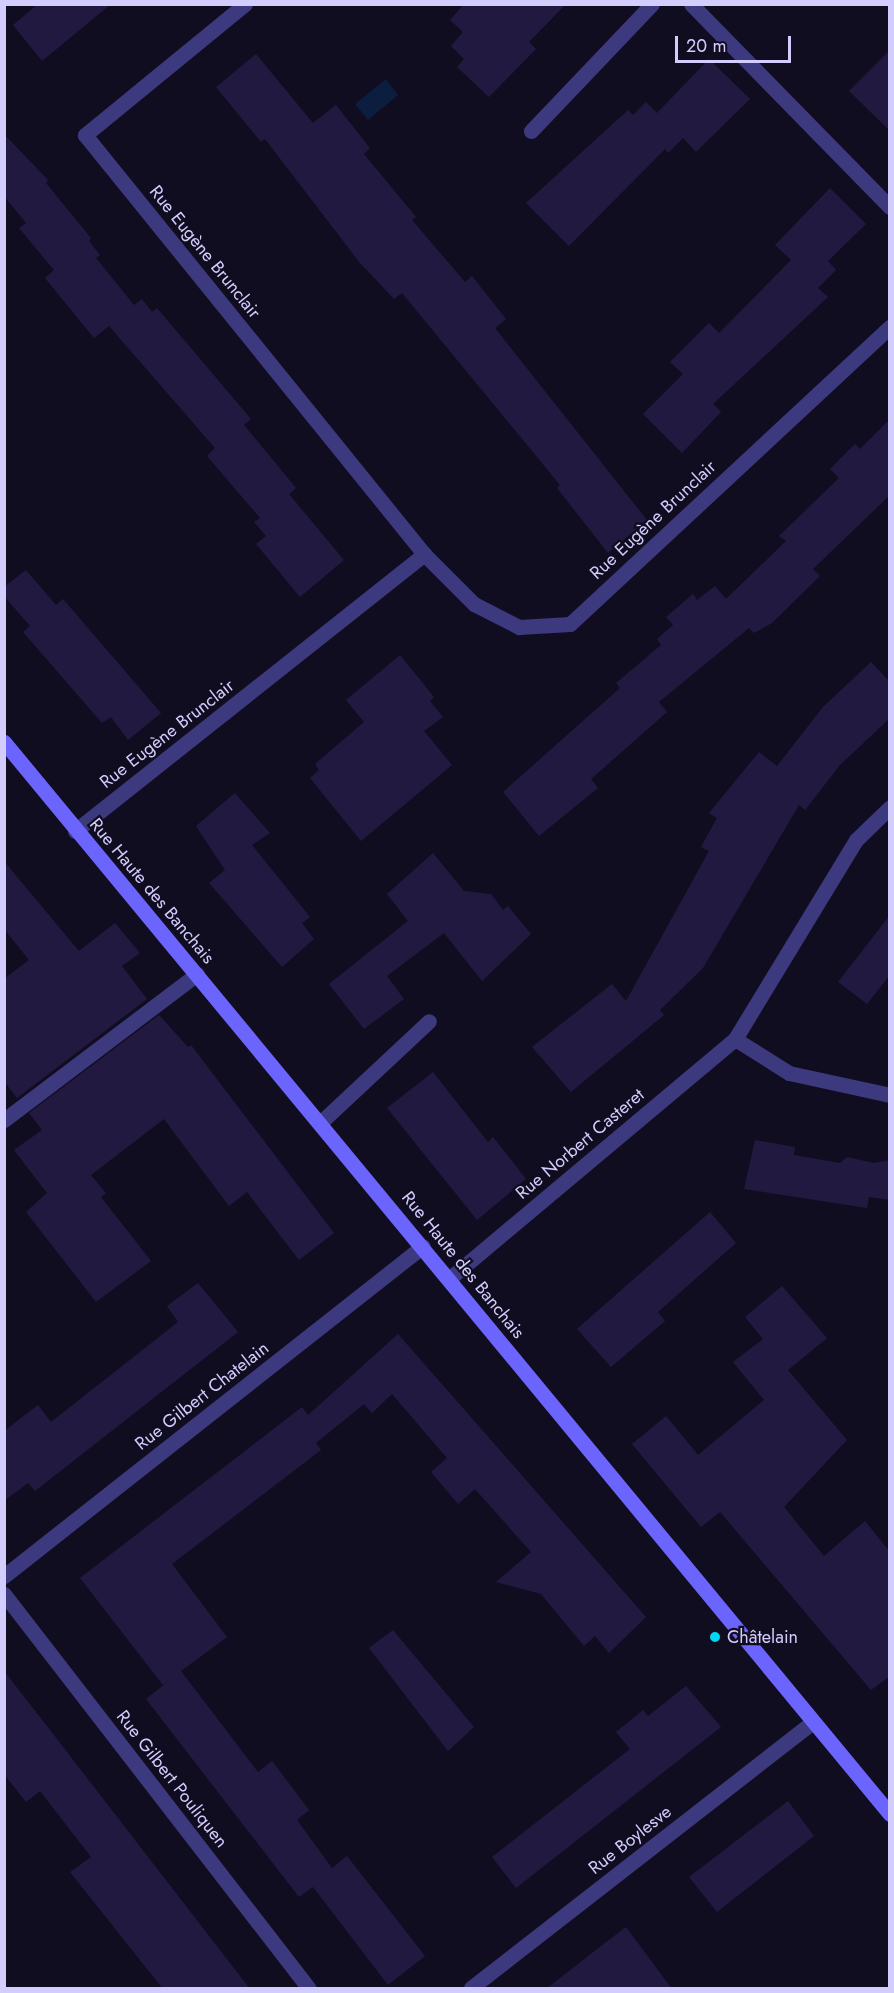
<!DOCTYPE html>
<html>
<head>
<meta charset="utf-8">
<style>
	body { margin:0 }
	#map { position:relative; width:894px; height:1993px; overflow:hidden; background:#110d20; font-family:Jost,sans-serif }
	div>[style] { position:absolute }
	.water>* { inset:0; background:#0c1e40 }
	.building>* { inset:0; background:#221941 }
	.lane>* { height:15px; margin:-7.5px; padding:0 7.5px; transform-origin:7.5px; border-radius:7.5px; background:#3d397e }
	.street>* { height:15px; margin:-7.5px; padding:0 7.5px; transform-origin:7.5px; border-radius:7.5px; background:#3d397e }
	.secondary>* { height:15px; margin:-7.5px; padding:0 7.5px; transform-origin:7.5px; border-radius:7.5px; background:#6c65fd }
	.dots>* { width:16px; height:16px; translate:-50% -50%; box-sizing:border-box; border:3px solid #110d20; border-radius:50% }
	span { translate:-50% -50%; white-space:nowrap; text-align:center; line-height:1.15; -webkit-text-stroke:4.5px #110d20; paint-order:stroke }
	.street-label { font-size:18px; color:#d3cdfe }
	.poi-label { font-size:18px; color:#d3cdfe }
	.left { translate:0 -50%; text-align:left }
	.frame { position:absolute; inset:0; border:6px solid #d3cdfe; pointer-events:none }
	.scale { position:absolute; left:675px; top:36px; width:116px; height:27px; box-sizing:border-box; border:3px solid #d3cdfe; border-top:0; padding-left:8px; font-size:18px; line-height:21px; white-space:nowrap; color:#d3cdfe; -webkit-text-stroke:4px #110d20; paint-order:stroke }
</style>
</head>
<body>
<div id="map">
	<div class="water">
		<div style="clip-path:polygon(386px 79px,398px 95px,368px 120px,355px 104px)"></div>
	</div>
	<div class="building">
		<div style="clip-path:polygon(38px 4px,111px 4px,42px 61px,13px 25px)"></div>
		<div style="clip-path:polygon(464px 4px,566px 4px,529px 42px,536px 49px,489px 97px,457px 67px,464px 59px,451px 46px,463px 32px,450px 20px)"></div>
		<div style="clip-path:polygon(890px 50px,890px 131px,849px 91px)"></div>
		<div style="clip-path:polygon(256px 54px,313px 123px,336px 105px,370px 148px,364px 154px,416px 217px,412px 220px,465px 282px,472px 276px,506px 319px,495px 328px,647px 520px,608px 553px,557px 488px,560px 485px,402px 293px,394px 299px,360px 263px,265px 139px,261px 142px,216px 87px)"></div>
		<div style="clip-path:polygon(709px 59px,750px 99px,696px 152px,683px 138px,668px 153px,665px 149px,569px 246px,526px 203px,628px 110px,633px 115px,646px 102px,657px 113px)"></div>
		<div style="clip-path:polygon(4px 134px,48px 180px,46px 183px,91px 238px,89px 241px,100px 255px,96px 258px,134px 305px,142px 299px,152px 312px,157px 308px,251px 419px,244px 425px,296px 488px,289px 494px,344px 560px,300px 597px,256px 544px,266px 536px,254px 522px,260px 518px,207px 456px,215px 448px,109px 326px,94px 338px,45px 278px,54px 270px,19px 228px,26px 223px,4px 196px)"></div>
		<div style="clip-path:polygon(830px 188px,866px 224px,828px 261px,836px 270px,818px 288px,828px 297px,713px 404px,721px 412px,682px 453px,643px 414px,683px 374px,670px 362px,709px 323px,719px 333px,791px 260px,775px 245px)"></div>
		<div style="clip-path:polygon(890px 419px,890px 495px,813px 569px,820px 576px,772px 623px,754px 633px,749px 628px,659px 702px,667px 712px,591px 779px,598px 788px,539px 836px,503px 792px,620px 688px,616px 683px,661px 645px,657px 639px,673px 625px,666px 617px,693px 594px,697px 600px,715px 586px,726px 599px,786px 541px,779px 536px,839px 478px,830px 469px,855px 444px,860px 449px)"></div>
		<div style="clip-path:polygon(26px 570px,56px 605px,63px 599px,161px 713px,128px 740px,111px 717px,102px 723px,23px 632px,30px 626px,4px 596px,4px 587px)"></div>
		<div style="clip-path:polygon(400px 655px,434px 697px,430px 701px,443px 717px,424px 731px,452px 765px,361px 841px,310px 778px,319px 770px,315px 764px,364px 722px,346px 700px)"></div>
		<div style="clip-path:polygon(871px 662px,890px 682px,890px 718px,840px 765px,805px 810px,799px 805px,703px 968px,660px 1010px,664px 1015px,571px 1092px,532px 1047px,612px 984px,626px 1001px,709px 851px,701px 847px,717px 818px,709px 813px,759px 752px,777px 766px,823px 707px)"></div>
		<div style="clip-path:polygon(235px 793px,270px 833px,252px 845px,310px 917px,302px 923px,314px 939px,282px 967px,209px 883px,225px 870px,196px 826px)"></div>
		<div style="clip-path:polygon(433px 853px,464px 891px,491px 894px,503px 910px,508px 906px,531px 934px,482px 981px,444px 933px,387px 976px,404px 999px,364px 1029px,329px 984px,408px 921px,387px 894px)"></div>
		<div style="clip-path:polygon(4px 861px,79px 951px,115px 923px,140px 953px,122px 966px,147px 999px,17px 1098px,4px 1081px,4px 979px,29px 960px,4px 929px)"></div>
		<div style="clip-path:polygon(890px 915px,890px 975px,867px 1004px,838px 982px)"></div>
		<div style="clip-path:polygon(159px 1015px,188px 1047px,191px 1045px,334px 1233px,299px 1260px,247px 1192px,229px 1206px,164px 1119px,91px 1175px,106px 1193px,101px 1197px,151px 1261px,96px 1302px,26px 1212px,47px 1193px,14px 1150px,42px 1130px,29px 1113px)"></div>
		<div style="clip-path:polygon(433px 1072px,488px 1142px,493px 1137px,526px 1179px,477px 1220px,387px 1108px)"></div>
		<div style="clip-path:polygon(755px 1140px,795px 1147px,794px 1155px,840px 1163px,847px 1157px,874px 1163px,890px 1160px,890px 1200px,869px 1197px,867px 1208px,744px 1189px)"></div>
		<div style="clip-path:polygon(710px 1212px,736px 1243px,658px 1312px,665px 1321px,611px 1367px,577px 1329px)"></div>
		<div style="clip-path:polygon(198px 1283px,238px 1332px,35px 1491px,28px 1483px,4px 1501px,4px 1431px,38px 1405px,51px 1422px,178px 1322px,167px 1306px)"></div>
		<div style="clip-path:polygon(782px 1286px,827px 1338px,788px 1370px,847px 1440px,784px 1507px,824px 1556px,865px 1521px,890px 1552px,890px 1676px,871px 1690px,720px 1512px,701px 1527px,632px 1444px,666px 1416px,698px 1455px,764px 1400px,733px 1362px,763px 1339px,745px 1317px)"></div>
		<div style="clip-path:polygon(398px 1334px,646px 1617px,609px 1653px,595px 1636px,584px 1646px,541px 1594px,496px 1582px,531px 1552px,475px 1489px,458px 1504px,431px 1472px,447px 1458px,392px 1394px,372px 1413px,364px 1404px,316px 1443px,321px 1450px,172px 1564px,227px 1637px,181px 1671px,258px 1772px,272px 1761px,309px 1810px,297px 1820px,332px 1868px,347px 1856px,425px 1956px,388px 1985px,313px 1887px,299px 1897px,146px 1699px,170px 1680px,163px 1685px,80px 1578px,302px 1407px,308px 1415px)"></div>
		<div style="clip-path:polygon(393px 1630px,474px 1727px,448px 1751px,369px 1648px)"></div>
		<div style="clip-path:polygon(4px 1671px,50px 1730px,250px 1989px,163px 1989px,70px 1872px,91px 1857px,40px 1791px,26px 1802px,4px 1774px)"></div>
		<div style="clip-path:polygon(686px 1686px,721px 1727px,516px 1888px,492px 1857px,630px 1749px,616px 1732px,643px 1710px,648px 1716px)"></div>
		<div style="clip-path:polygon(788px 1801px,814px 1836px,717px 1912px,689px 1877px)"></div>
		<div style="clip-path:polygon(626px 1927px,672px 1989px,546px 1989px,592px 1953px)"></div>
	</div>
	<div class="lane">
		<div style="left:320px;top:1123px;width:149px;rotate:-43.1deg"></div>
	</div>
	<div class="street">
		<div style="left:245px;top:4px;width:207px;rotate:140.7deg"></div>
		<div style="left:85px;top:135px;width:539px;rotate:51.02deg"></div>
		<div style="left:424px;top:554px;width:71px;rotate:45deg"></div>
		<div style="left:474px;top:604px;width:51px;rotate:27.1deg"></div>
		<div style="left:519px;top:627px;width:51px;rotate:-3.4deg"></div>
		<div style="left:570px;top:624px;width:437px;rotate:-42.9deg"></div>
		<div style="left:691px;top:4px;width:284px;rotate:45.6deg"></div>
		<div style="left:531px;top:131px;width:175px;rotate:-46.4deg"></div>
		<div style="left:75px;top:831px;width:446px;rotate:-38.4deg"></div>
		<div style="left:735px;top:1039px;width:64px;rotate:32.2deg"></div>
		<div style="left:789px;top:1073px;width:103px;rotate:12.3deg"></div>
		<div style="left:4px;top:1120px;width:242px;rotate:-37.1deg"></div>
		<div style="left:450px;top:1278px;width:372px;rotate:-40deg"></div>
		<div style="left:735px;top:1039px;width:233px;rotate:-58.7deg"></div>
		<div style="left:856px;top:840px;width:47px;rotate:-44.1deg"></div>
		<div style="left:4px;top:1576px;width:533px;rotate:-38.22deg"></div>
		<div style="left:4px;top:1594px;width:498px;rotate:52.3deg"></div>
		<div style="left:471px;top:1988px;width:433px;rotate:-37.9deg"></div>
	</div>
	<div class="secondary">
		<div style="left:4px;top:742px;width:1391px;rotate:50.43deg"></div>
	</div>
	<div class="dots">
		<div style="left:715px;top:1637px;background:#04d7f3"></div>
	</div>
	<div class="street-label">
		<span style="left:205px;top:252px;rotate:51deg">Rue Eugène Brunclair</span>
		<span style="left:653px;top:520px;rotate:-43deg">Rue Eugène Brunclair</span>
		<span style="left:167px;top:734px;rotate:-38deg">Rue Eugène Brunclair</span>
		<span style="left:152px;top:891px;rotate:50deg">Rue Haute des Banchais</span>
		<span style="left:580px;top:1144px;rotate:-40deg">Rue Norbert Casteret</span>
		<span style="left:463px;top:1265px;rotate:51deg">Rue Haute des Banchais</span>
		<span style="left:202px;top:1396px;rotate:-38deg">Rue Gilbert Chatelain</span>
		<span style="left:172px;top:1779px;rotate:52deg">Rue Gilbert Pouliquen</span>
		<span style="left:630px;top:1840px;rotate:-38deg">Rue Boylesve</span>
	</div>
	<div class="poi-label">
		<span class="left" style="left:727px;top:1637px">Châtelain</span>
	</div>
	<div class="frame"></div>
	<div class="scale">20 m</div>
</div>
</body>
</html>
